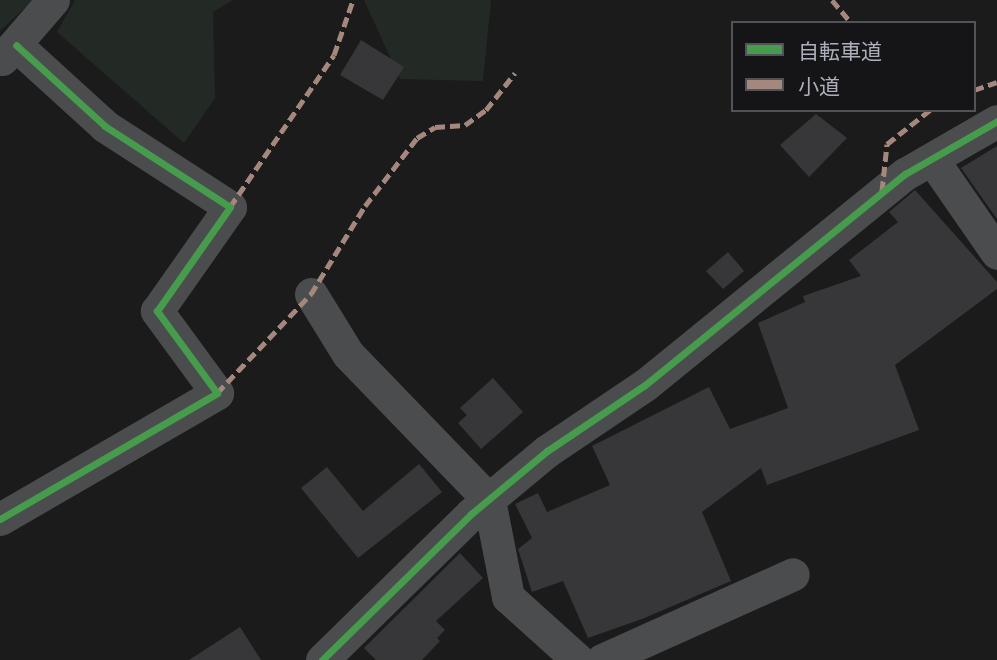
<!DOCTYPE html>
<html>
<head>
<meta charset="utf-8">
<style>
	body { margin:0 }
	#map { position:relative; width:997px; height:660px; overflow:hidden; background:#1b1b1b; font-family:Arial,"Noto Sans JP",sans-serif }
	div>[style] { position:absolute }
	.green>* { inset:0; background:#232a25 }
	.building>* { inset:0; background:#373739 }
	.minor>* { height:33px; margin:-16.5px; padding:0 16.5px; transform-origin:16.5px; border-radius:16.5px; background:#4b4c4e }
	.quiet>* { height:5px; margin-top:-2.5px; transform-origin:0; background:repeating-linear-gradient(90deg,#a5887d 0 10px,transparent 0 15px) }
	.cycleway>* { height:7px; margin:-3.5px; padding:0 3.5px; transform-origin:3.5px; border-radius:3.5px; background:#469c4c }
	span { translate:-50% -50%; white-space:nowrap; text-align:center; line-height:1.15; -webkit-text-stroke:5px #151517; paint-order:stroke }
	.legend { position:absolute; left:731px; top:21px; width:245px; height:91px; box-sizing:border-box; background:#151517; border:2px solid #525359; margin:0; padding:9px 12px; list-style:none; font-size:21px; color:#adafbb }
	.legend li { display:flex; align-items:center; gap:14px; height:35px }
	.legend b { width:35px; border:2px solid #525359 }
</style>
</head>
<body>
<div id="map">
	<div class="green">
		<div style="clip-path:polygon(0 0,33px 0,0 31px)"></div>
		<div style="clip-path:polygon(75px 0,233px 0,213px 12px,215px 98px,184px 143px,57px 32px)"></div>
		<div style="clip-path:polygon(364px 0,491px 0,483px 81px,400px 79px)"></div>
	</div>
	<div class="building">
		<div style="clip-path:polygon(361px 40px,404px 67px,383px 100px,340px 75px)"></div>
		<div style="clip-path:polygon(816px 114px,847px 138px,809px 177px,780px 145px)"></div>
		<div style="clip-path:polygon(997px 146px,997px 219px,961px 168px)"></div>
		<div style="clip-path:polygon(915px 190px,997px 282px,997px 289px,895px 365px,919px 430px,767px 485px,761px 468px,702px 512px,731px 581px,642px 619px,588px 638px,563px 581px,532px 592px,518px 549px,532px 538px,515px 504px,538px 493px,547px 512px,610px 485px,592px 446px,709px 387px,730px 429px,788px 408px,758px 323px,805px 302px,803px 296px,861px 276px,849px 260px,898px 222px,889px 212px)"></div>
		<div style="clip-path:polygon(728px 252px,744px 271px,723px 289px,706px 271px)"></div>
		<div style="clip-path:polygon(493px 378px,523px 412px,481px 449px,458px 423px,467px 415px,460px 408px)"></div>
		<div style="clip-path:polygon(419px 464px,442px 492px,358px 558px,301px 488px,327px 467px,363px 511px)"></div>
		<div style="clip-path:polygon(460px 553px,483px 578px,436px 621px,445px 630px,437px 638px,440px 641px,422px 660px,376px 660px,364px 648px)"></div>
		<div style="clip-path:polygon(240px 627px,261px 660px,189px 660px)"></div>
	</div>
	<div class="minor">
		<div style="left:2px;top:59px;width:78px;rotate:-49.2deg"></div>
		<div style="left:932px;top:159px;width:114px;rotate:55.3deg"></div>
		<div style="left:311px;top:294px;width:70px;rotate:58.3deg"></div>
		<div style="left:348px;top:354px;width:203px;rotate:46deg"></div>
		<div style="left:489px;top:500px;width:99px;rotate:78.9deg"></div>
		<div style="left:508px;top:597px;width:94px;rotate:42deg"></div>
		<div style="left:0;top:519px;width:251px;rotate:-30.1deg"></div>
		<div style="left:217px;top:393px;width:102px;rotate:-126.2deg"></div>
		<div style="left:157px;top:311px;width:127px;rotate:-54.9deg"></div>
		<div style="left:230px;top:207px;width:149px;rotate:-147.1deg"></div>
		<div style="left:105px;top:126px;width:120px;rotate:-137.7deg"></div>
		<div style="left:322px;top:660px;width:209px;rotate:-44.4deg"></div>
		<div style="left:471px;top:514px;width:99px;rotate:-39.7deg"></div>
		<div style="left:547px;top:451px;width:118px;rotate:-34deg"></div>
		<div style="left:645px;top:385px;width:335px;rotate:-39.1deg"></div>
		<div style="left:905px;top:174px;width:106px;rotate:-29.9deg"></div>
		<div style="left:602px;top:660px;width:209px;rotate:-24.2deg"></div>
	</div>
	<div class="quiet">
		<div style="left:832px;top:0;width:30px;rotate:50deg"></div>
		<div style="left:974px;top:90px;width:24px;rotate:-19deg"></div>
		<div style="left:882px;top:191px;width:47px;rotate:-83.9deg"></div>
		<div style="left:887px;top:144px;width:55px;rotate:-38.3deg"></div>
		<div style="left:230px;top:207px;width:184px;rotate:-55.6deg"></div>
		<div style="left:334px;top:55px;width:58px;rotate:-70.9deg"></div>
		<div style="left:217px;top:393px;width:137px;rotate:-46.5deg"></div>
		<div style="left:311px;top:294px;width:103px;rotate:-58.5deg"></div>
		<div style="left:365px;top:206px;width:86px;rotate:-52.6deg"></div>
		<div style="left:417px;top:138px;width:21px;rotate:-31deg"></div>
		<div style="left:435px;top:127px;width:30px;rotate:-4deg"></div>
		<div style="left:465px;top:125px;width:26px;rotate:-36deg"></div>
		<div style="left:486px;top:110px;width:47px;rotate:-51.9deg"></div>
	</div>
	<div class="cycleway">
		<div style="left:0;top:519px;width:251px;rotate:-30.1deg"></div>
		<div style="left:217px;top:393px;width:102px;rotate:-126.2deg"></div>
		<div style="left:157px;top:311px;width:127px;rotate:-54.9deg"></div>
		<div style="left:230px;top:207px;width:149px;rotate:-147.1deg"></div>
		<div style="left:105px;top:126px;width:120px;rotate:-137.7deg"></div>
		<div style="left:322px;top:660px;width:209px;rotate:-44.4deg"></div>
		<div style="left:471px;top:514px;width:99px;rotate:-39.7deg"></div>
		<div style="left:547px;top:451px;width:118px;rotate:-34deg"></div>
		<div style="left:645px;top:385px;width:335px;rotate:-39.1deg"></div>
		<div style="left:905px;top:174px;width:106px;rotate:-29.9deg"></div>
	</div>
	<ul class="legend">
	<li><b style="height:9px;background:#469c4c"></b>自転車道</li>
	<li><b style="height:9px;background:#a5887d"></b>小道</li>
	</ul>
</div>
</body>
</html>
